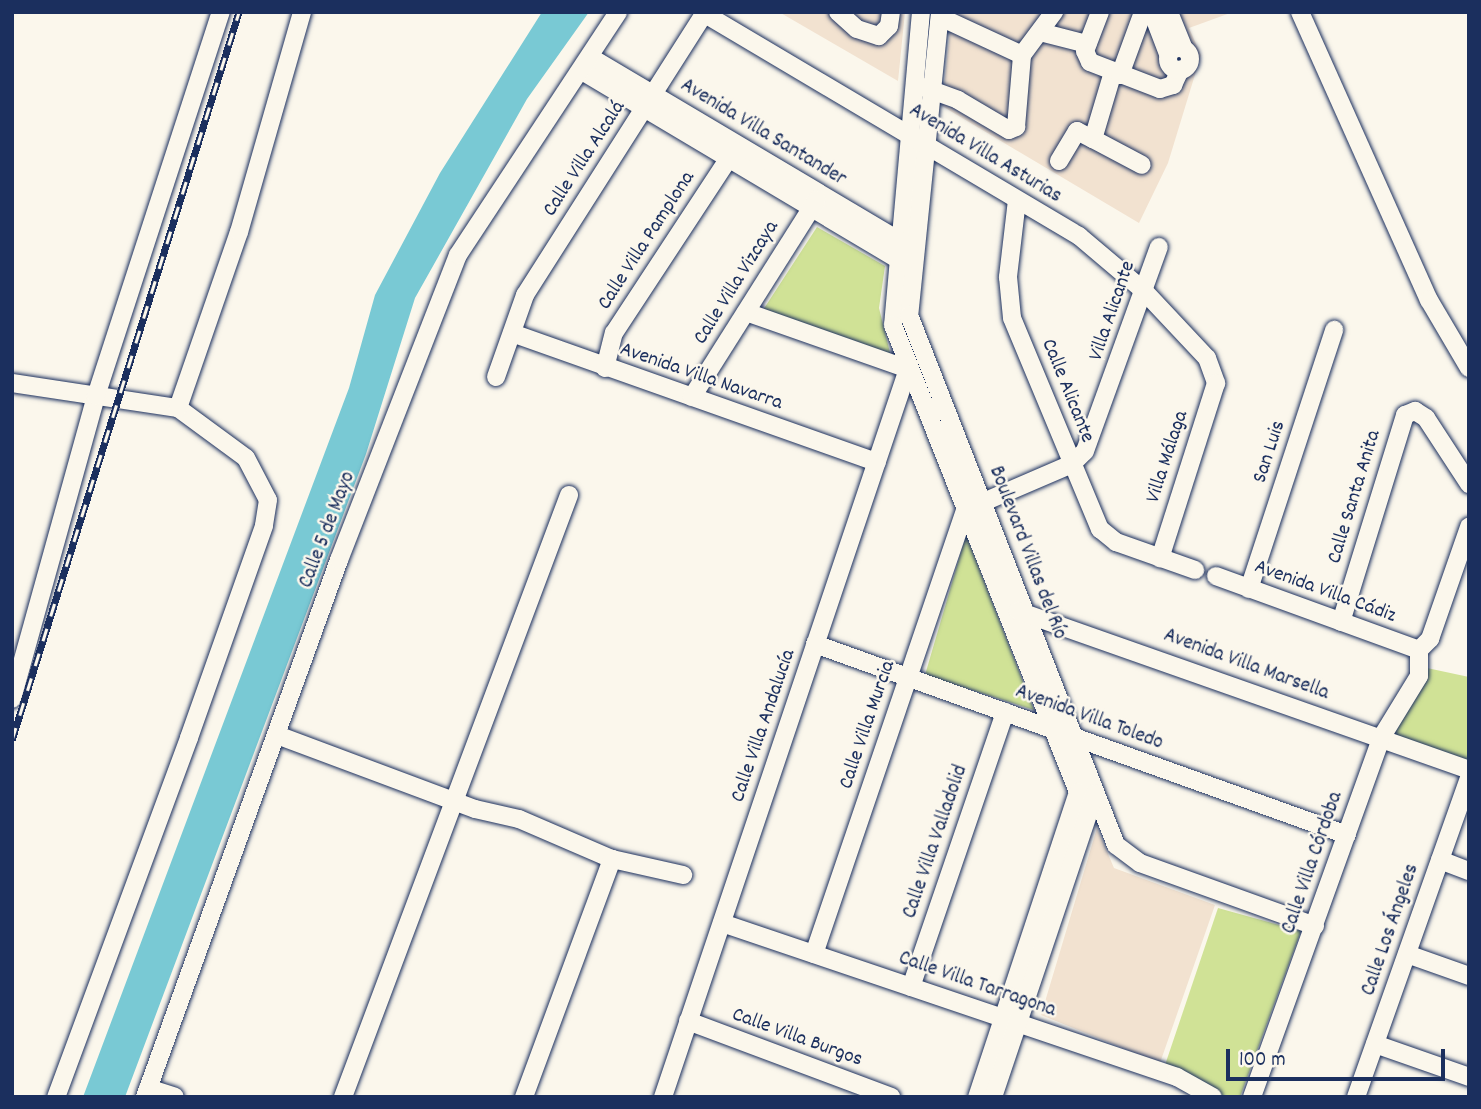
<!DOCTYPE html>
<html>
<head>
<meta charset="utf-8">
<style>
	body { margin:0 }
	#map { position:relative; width:1481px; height:1109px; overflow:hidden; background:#fbf7ec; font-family:Dekko,sans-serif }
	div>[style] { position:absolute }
	.built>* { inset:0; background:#f2e2d0 }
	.green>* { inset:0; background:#d0e296 }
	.water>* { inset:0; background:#79c9d4 }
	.roads { filter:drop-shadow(0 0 2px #1b2f5e) drop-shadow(0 0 2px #1b2f5e) }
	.minor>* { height:18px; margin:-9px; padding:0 9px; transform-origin:9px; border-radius:9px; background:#fbf7ec }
	.minor>.ring { margin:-9px; padding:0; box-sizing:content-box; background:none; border:18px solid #fbf7ec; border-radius:50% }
	.rail>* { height:7px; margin-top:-3.5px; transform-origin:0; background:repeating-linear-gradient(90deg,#fbf7ec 0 13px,#1b2f5e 0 26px); box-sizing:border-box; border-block:2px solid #1b2f5e }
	span { translate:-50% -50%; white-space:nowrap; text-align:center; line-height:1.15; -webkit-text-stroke:5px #fbf7ec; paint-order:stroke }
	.street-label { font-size:21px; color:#1b2f5e }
	.frame { position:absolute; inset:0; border:14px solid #1b2f5e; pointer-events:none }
	.scale { position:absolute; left:1226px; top:1049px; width:219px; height:32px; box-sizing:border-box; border:4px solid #1b2f5e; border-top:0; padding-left:9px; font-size:21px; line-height:24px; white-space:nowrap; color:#1b2f5e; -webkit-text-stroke:5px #fbf7ec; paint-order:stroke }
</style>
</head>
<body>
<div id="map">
	<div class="built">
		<div style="clip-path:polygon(779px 12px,905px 12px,898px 81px)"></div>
		<div style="clip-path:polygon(952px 12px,1233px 12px,1189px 28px,1201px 55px,1168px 163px,1139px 223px,942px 106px)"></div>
		<div style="clip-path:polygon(1097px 828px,1114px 868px,1215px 905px,1160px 1063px,1041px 1015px)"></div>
	</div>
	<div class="green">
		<div style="clip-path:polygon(817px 227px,885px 266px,879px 308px,892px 361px,763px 310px)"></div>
		<div style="clip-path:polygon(966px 535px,1034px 710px,925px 675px)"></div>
		<div style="clip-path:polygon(1427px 668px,1469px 677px,1469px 766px,1386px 736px)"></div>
		<div style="clip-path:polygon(1218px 908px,1301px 931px,1240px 1097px,1224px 1097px,1163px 1071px)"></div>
	</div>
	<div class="water">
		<div style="clip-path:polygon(542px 12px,589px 12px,527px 99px,415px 298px,366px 454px,125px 1097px,83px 1097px,349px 388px,375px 295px,440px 173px)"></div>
	</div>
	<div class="roads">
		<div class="minor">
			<div style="left:838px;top:12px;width:25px;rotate:42deg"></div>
			<div style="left:857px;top:29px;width:23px;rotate:18deg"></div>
			<div style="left:879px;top:36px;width:14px;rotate:-45deg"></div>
			<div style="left:889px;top:26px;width:14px;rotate:-82deg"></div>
			<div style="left:921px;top:12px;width:314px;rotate:95.1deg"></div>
			<div style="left:893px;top:325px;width:502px;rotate:68.39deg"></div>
			<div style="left:1078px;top:792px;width:321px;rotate:108.3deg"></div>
			<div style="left:940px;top:12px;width:305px;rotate:95.8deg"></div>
			<div style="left:909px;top:315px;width:569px;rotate:68.67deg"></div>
			<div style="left:1116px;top:845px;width:30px;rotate:37deg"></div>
			<div style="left:1140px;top:863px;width:186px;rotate:19.8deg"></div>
			<div style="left:1100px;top:12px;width:42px;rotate:111deg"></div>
			<div style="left:1085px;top:51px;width:12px;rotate:66deg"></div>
			<div style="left:1090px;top:62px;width:75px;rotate:21.1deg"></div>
			<div style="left:1160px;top:89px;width:14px;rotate:-17deg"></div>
			<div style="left:1173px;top:85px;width:17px;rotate:-65deg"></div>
			<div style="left:1152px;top:12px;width:45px;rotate:69.1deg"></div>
			<div style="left:1169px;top:12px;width:40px;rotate:68deg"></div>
			<div style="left:1300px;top:12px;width:316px;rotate:65.9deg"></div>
			<div style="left:1429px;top:300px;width:79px;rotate:59.5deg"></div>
			<div style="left:705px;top:14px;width:435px;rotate:30.7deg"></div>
			<div style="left:1079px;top:236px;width:85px;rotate:40.2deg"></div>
			<div style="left:1144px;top:291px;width:92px;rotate:46.8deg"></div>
			<div style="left:1207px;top:358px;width:27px;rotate:70deg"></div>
			<div style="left:1216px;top:383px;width:184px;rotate:107.7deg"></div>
			<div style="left:1040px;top:32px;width:49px;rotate:14.3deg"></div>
			<div class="ring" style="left:1168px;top:48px;width:4px;height:4px"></div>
			<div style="left:1022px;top:55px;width:54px;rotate:-53.3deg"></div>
			<div style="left:590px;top:57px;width:369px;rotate:30.7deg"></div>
			<div style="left:582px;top:71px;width:375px;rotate:30.8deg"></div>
			<div style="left:1113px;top:72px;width:70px;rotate:106.6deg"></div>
			<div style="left:1093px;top:139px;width:55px;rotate:28deg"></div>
			<div style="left:1120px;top:75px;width:67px;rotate:-69.9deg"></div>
			<div style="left:923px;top:87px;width:37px;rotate:20deg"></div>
			<div style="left:958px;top:100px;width:59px;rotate:30.5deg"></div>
			<div style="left:1009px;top:130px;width:8px;rotate:-23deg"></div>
			<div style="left:1016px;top:127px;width:72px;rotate:-85.2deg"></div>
			<div style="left:1022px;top:55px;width:90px;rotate:-155.1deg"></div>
			<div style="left:1059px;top:161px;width:35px;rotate:-59deg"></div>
			<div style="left:1077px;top:131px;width:18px;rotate:27deg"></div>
			<div style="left:1017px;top:200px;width:78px;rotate:96.7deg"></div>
			<div style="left:1008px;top:277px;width:41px;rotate:84.4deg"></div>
			<div style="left:1012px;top:318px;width:229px;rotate:67.4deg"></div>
			<div style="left:1100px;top:529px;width:21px;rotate:39deg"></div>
			<div style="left:1116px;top:542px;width:84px;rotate:19.5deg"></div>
			<div style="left:746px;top:312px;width:172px;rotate:19.4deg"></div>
			<div style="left:512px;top:333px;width:387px;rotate:19.5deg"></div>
			<div style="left:605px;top:368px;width:36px;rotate:-76deg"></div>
			<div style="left:614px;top:333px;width:219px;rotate:-56.7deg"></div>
			<div style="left:496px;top:377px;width:87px;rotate:-70.5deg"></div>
			<div style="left:525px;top:295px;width:335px;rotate:-57.5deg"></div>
			<div style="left:12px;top:383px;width:168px;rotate:8.6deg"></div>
			<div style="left:178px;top:408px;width:84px;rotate:36.3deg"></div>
			<div style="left:246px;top:458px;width:47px;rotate:62.4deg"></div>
			<div style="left:268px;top:500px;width:26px;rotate:99deg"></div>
			<div style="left:264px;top:526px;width:225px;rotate:109.5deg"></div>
			<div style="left:189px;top:738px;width:383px;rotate:110.3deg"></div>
			<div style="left:692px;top:397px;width:234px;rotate:-57.7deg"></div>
			<div style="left:178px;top:408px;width:186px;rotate:-70.9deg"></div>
			<div style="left:239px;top:232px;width:229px;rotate:-74deg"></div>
			<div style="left:1216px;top:576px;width:216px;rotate:20deg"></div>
			<div style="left:1249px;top:589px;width:273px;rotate:-71.8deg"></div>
			<div style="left:1018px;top:611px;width:478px;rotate:19.4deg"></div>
			<div style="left:1341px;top:622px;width:217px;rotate:-72.8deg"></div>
			<div style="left:1405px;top:415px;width:11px;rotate:-22deg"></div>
			<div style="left:1415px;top:411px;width:13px;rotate:32deg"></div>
			<div style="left:1426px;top:418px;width:79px;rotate:56.9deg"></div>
			<div style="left:815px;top:644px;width:565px;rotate:19.75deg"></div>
			<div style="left:1419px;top:650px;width:16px;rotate:-45deg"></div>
			<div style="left:1430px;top:639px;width:119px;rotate:-70.8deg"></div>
			<div style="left:12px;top:699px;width:314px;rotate:-74.5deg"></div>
			<div style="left:96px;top:396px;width:404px;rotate:-72deg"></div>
			<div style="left:277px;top:735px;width:211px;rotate:20.5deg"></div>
			<div style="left:475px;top:809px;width:45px;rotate:12.8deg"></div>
			<div style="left:519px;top:819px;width:101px;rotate:23.3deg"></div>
			<div style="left:612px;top:859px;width:73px;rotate:12.7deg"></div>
			<div style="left:1440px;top:860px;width:31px;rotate:21deg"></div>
			<div style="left:722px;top:923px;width:480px;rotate:18.7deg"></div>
			<div style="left:1177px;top:1077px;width:41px;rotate:29.1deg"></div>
			<div style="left:814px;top:954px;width:469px;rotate:-71.2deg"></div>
			<div style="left:965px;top:510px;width:116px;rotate:-23.3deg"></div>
			<div style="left:1072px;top:464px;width:18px;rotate:-45deg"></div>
			<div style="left:1085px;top:451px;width:217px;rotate:-70.1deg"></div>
			<div style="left:1407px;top:954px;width:66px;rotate:19.5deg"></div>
			<div style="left:911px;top:987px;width:291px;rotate:-71.1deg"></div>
			<div style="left:688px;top:1021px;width:217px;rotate:20.5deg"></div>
			<div style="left:1375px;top:1044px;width:100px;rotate:19.3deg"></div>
			<div style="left:148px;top:1088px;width:28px;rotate:18deg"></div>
			<div style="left:145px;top:1097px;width:571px;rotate:-70.14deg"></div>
			<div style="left:339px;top:560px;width:327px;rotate:-68.7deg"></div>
			<div style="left:458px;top:255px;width:291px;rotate:-56.6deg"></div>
			<div style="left:343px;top:1097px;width:643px;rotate:-69.42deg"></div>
			<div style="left:524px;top:1097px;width:254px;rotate:-69.7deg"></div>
			<div style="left:663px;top:1097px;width:768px;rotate:-71.4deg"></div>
			<div style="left:993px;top:1097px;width:320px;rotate:-71.4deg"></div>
			<div style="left:1252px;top:1097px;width:381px;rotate:-70.2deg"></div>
			<div style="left:1381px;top:738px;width:73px;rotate:-58.5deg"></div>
			<div style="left:1419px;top:676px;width:26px;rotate:-90deg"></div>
			<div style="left:1356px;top:1097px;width:338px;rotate:-70.5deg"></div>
		</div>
	</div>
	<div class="rail">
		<div style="left:12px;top:740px;width:763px;rotate:-72.68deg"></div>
	</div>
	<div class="street-label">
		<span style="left:763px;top:133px;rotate:31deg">Avenida Villa Santander</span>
		<span style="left:985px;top:154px;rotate:31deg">Avenida Villa Asturias</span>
		<span style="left:585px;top:159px;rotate:-57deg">Calle Villa Alcalá</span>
		<span style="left:647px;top:241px;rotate:-57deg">Calle Villa Pamplona</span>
		<span style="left:737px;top:283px;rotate:-58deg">Calle Villa Vizcaya</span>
		<span style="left:1113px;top:311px;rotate:-71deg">Villa Alicante</span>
		<span style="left:701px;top:377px;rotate:19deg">Avenida Villa Navarra</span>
		<span style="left:1067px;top:391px;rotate:68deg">Calle Alicante</span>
		<span style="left:1270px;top:452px;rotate:-72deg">San Luis</span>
		<span style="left:1168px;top:457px;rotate:-72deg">Villa Málaga</span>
		<span style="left:1355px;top:497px;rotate:-73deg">Calle Santa Anita</span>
		<span style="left:328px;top:530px;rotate:-69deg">Calle 5 de Mayo</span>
		<span style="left:1027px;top:553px;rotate:69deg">Boulevard Villas del Río</span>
		<span style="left:1325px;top:592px;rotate:20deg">Avenida Villa Cádiz</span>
		<span style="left:1246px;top:665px;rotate:20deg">Avenida Villa Marsella</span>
		<span style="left:1089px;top:718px;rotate:20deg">Avenida Villa Toledo</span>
		<span style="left:868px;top:725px;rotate:-71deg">Calle Villa Murcia</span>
		<span style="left:764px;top:726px;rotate:-71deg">Calle Villa Andalucía</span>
		<span style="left:936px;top:842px;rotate:-71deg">Calle Villa Valladolid</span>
		<span style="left:1313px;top:863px;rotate:-71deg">Calle Villa Córdoba</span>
		<span style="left:1391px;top:930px;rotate:-71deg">Calle Los Ángeles</span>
		<span style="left:977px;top:985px;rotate:19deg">Calle Villa Tarragona</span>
		<span style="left:797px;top:1038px;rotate:20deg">Calle Villa Burgos</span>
	</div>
	<div class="frame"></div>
	<div class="scale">100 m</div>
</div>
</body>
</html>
